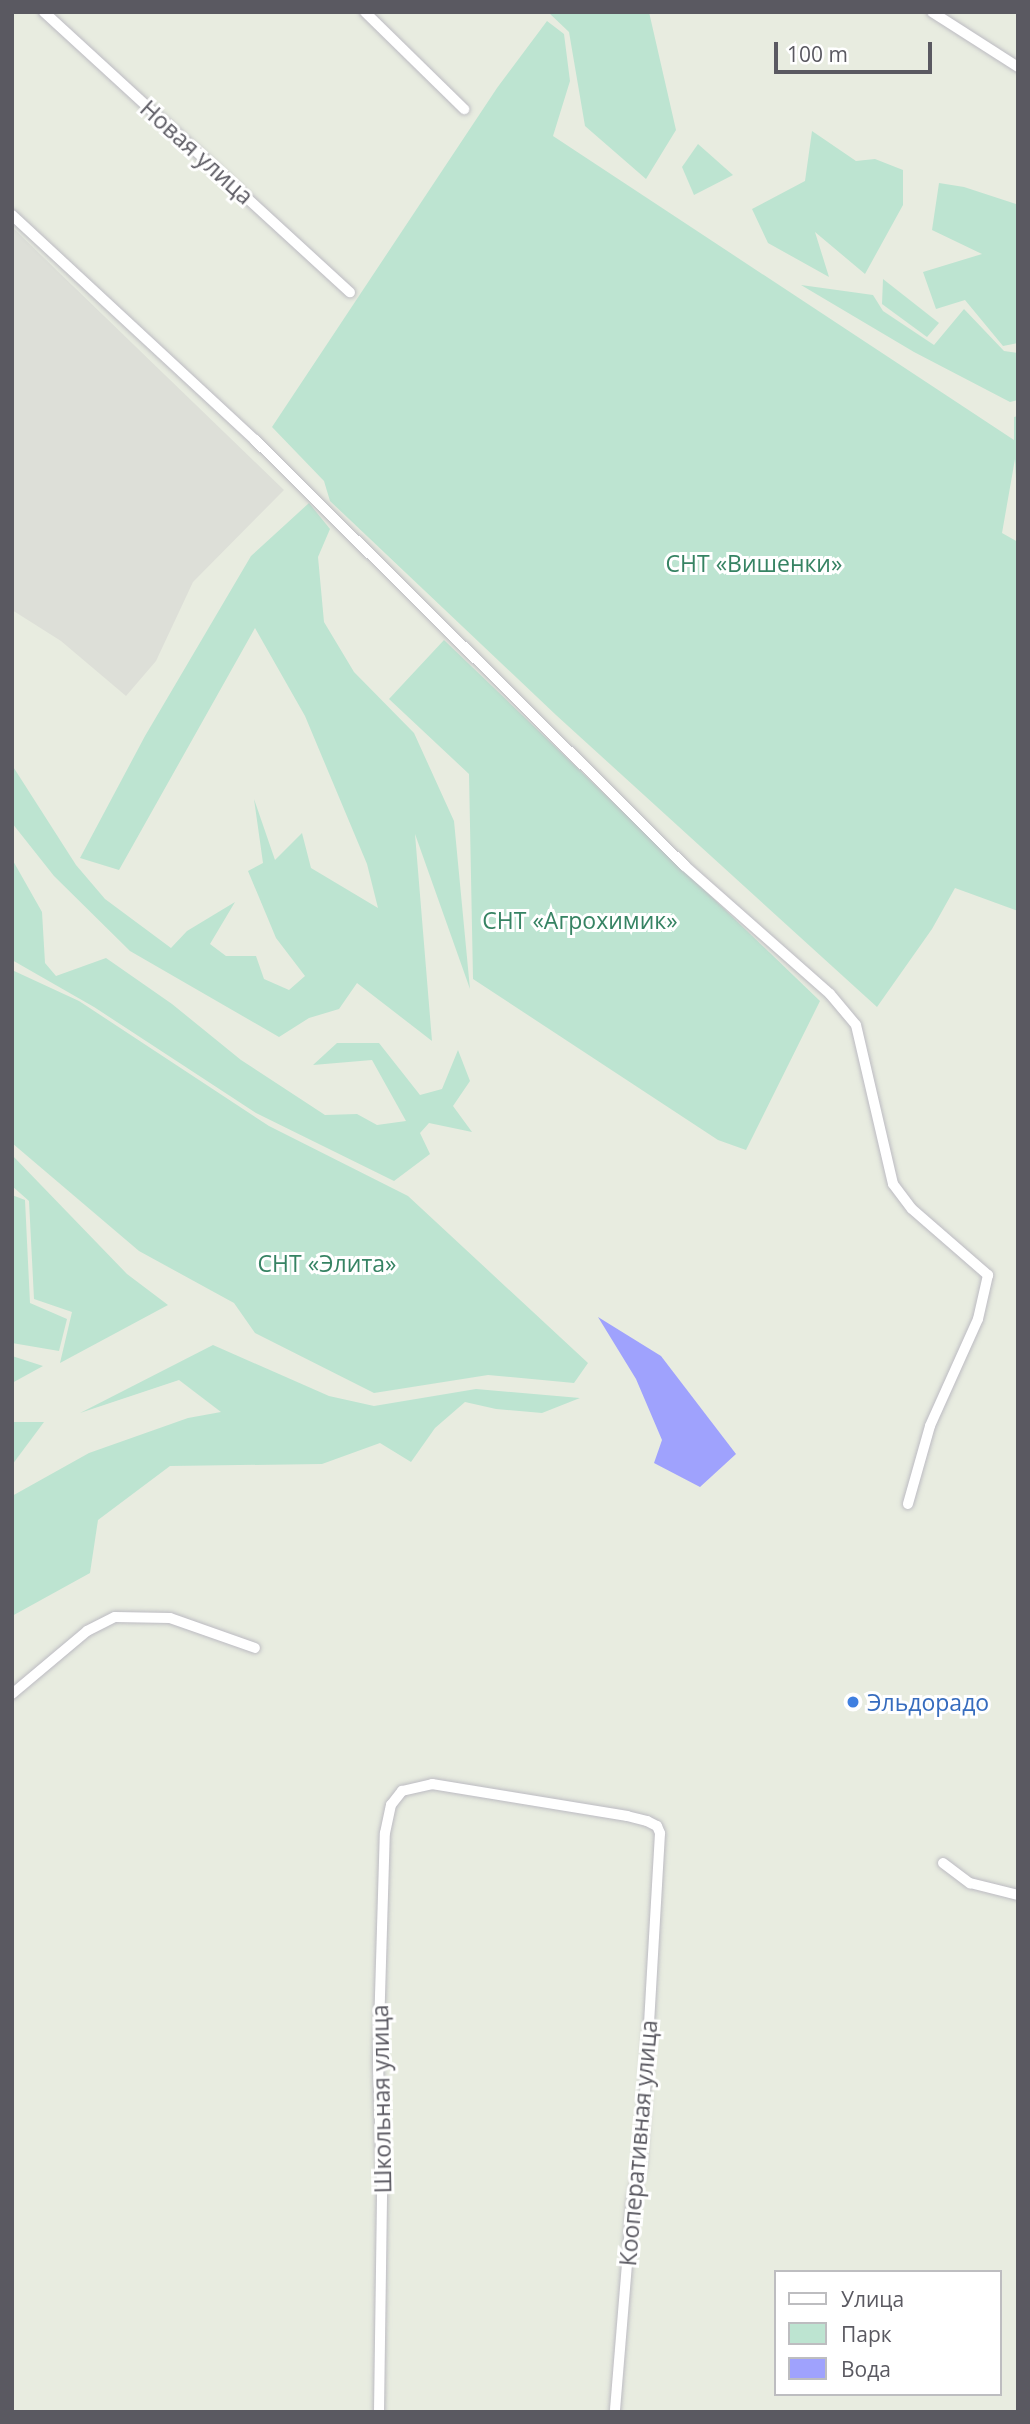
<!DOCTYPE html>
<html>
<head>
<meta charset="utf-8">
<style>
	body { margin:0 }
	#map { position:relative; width:1030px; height:2424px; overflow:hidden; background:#e8ece0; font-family:"Open Sans",sans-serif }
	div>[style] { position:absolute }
	.industrial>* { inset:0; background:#dddfd8 }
	.green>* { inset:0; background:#bde4d1 }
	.water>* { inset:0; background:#9fa2fd }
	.roads { filter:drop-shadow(0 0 2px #bcbbc2) drop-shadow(0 0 2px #bcbbc2) }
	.street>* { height:10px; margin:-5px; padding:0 5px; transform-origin:5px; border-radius:5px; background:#fff }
	.dots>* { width:19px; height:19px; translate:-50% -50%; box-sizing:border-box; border:4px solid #fff; border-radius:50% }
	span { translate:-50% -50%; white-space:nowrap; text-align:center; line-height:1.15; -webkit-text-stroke:6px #fff; paint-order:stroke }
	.street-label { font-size:23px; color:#5a5961 }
	.park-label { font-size:23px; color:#368363 }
	.shop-label { font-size:23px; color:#366cbe }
	.left { translate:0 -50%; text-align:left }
	.frame { position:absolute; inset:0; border:14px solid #5a5961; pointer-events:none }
	.legend { position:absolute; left:774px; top:2270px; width:228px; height:126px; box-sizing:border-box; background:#fff; border:2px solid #bdbdc0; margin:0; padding:9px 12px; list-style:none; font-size:21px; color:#5a5961 }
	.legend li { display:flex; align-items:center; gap:14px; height:35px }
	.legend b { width:35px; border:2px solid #bdbdc0 }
	.scale { position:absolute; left:774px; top:42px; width:158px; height:32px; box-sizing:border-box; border:4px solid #5a5961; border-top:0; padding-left:9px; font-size:21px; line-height:24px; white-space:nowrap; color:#5a5961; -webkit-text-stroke:5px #fff; paint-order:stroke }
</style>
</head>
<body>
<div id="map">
	<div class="industrial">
		<div style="clip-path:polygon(12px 227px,284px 490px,193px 582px,156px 661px,126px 696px,61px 641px,12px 610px)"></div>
	</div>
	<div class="green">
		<div style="clip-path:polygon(548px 12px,649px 12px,676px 130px,646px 179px,585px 126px,569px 32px)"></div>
		<div style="clip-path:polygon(547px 21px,564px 34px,570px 81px,553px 136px,1014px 440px,1014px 417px,1018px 416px,1018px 519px,1015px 459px,1002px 533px,1018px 542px,1018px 911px,955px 888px,932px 929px,877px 1007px,556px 715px,330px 501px,324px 481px,272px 427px,497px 88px)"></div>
		<div style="clip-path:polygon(812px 131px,856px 161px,875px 159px,903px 170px,903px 205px,865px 274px,815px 232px,829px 277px,768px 243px,752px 209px,805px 181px)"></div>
		<div style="clip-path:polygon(698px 144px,733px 175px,694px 195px,682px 167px)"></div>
		<div style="clip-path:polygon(939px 183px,964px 187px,1016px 204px,1018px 343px,1003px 346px,965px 300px,936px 309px,923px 272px,982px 254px,932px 230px)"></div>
		<div style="clip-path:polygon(883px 279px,939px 323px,927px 337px,882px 304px)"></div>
		<div style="clip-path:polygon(801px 285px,873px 295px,883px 311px,934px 345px,964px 309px,1004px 351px,1018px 353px,1018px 400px,1010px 402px,914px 352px)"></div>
		<div style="clip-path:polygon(309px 503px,330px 529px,318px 557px,324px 622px,354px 672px,414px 733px,454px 821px,470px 989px,415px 834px,432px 1041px,357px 983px,339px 1009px,309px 1018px,279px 1037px,130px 951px,54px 876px,12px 823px,12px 765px,76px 865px,105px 899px,171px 948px,187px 931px,235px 902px,210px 944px,226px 956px,256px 956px,264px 979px,289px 990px,305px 976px,276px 938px,248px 871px,263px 863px,254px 799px,275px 860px,302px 833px,311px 868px,378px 908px,367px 864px,305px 716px,255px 628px,119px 870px,80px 858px,145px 736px,251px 556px)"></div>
		<div style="clip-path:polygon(444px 640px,820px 1001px,746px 1150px,718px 1140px,473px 979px,469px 774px,389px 699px)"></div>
		<div style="clip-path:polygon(12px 859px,42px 912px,45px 963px,56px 976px,106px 958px,172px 1004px,241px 1060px,325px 1115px,357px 1114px,377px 1125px,406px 1121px,372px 1060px,313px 1065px,337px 1043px,379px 1043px,420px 1095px,442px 1089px,458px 1050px,470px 1081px,453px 1106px,472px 1132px,429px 1123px,420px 1133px,430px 1154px,394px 1181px,256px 1113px,94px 1007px,12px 960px)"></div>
		<div style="clip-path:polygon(12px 970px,79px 1001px,269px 1126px,408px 1196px,588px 1363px,574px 1383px,488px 1375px,374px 1393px,255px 1333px,234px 1303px,139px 1251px,12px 1143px)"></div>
		<div style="clip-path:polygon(12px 1155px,127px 1274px,168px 1305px,60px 1363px,72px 1312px,34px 1299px,29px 1201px,12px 1186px)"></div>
		<div style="clip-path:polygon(12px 1195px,25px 1200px,30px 1303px,67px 1319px,59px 1351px,12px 1343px)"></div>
		<div style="clip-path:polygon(213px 1345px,329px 1396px,374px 1406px,476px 1389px,580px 1398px,542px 1413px,496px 1409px,465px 1402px,435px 1428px,411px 1462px,380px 1443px,322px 1464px,170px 1466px,98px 1520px,90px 1573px,12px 1616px,12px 1496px,89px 1453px,188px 1418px,221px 1412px,179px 1380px,80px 1413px)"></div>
		<div style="clip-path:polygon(12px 1356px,43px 1366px,12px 1383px)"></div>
		<div style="clip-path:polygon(12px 1422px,44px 1422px,12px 1465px)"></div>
	</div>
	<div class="water">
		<div style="clip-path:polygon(598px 1317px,661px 1356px,736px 1454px,700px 1487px,654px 1463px,662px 1440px,636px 1379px)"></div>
	</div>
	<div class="roads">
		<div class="street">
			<div style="left:44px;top:12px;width:415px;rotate:42.5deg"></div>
			<div style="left:365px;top:12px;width:139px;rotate:44.4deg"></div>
			<div style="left:932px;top:12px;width:102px;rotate:32.6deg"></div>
			<div style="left:12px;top:215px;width:331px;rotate:42.8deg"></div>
			<div style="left:255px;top:440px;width:605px;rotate:44.73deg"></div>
			<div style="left:685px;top:866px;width:193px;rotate:41.4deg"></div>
			<div style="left:830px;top:994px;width:40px;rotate:50deg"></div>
			<div style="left:856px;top:1025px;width:163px;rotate:76.9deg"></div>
			<div style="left:893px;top:1184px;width:31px;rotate:53deg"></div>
			<div style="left:912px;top:1209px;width:101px;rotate:41deg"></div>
			<div style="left:988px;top:1275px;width:45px;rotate:102.8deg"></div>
			<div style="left:978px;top:1319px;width:117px;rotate:114.2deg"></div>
			<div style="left:930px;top:1426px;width:81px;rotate:105.8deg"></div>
			<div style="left:12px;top:1694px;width:98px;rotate:-40deg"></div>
			<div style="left:87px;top:1631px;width:31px;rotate:-27deg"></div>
			<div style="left:115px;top:1617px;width:55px;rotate:1deg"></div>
			<div style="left:170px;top:1618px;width:90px;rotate:19.4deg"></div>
			<div style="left:943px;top:1863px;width:34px;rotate:37deg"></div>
			<div style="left:970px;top:1883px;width:49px;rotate:14deg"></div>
			<div style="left:379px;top:2412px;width:229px;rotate:-89.2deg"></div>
			<div style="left:382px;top:2183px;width:120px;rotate:-91.9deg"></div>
			<div style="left:378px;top:2063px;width:230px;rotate:-88.3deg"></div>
			<div style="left:385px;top:1833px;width:29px;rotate:-78deg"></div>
			<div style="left:391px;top:1805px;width:18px;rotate:-52deg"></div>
			<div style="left:402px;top:1791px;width:31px;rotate:-13deg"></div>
			<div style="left:432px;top:1784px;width:198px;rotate:9.3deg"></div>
			<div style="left:627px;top:1816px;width:21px;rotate:14deg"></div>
			<div style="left:647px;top:1821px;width:11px;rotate:27deg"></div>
			<div style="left:657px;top:1826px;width:8px;rotate:67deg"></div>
			<div style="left:660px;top:1833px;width:330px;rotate:93.3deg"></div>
			<div style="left:641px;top:2162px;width:42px;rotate:102.4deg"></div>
			<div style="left:632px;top:2203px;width:210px;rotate:94.7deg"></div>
		</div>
	</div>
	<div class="dots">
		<div style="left:853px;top:1702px;background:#3f7fe0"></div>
	</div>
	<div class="street-label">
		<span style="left:197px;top:152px;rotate:42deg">Новая улица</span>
		<span style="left:381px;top:2099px;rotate:-91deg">Школьная улица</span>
		<span style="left:638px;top:2143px;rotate:-85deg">Кооперативная улица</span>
	</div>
	<div class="park-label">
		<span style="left:754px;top:563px">СНТ «Вишенки»</span>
		<span style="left:580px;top:920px">СНТ «Агрохимик»</span>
		<span style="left:327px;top:1263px">СНТ «Элита»</span>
	</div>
	<div class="shop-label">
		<span class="left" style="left:867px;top:1702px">Эльдорадо</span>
	</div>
	<div class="frame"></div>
	<ul class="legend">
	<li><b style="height:9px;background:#fff"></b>Улица</li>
	<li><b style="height:19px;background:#bde4d1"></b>Парк</li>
	<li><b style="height:19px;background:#9fa2fd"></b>Вода</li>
	</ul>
	<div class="scale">100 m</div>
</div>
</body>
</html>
